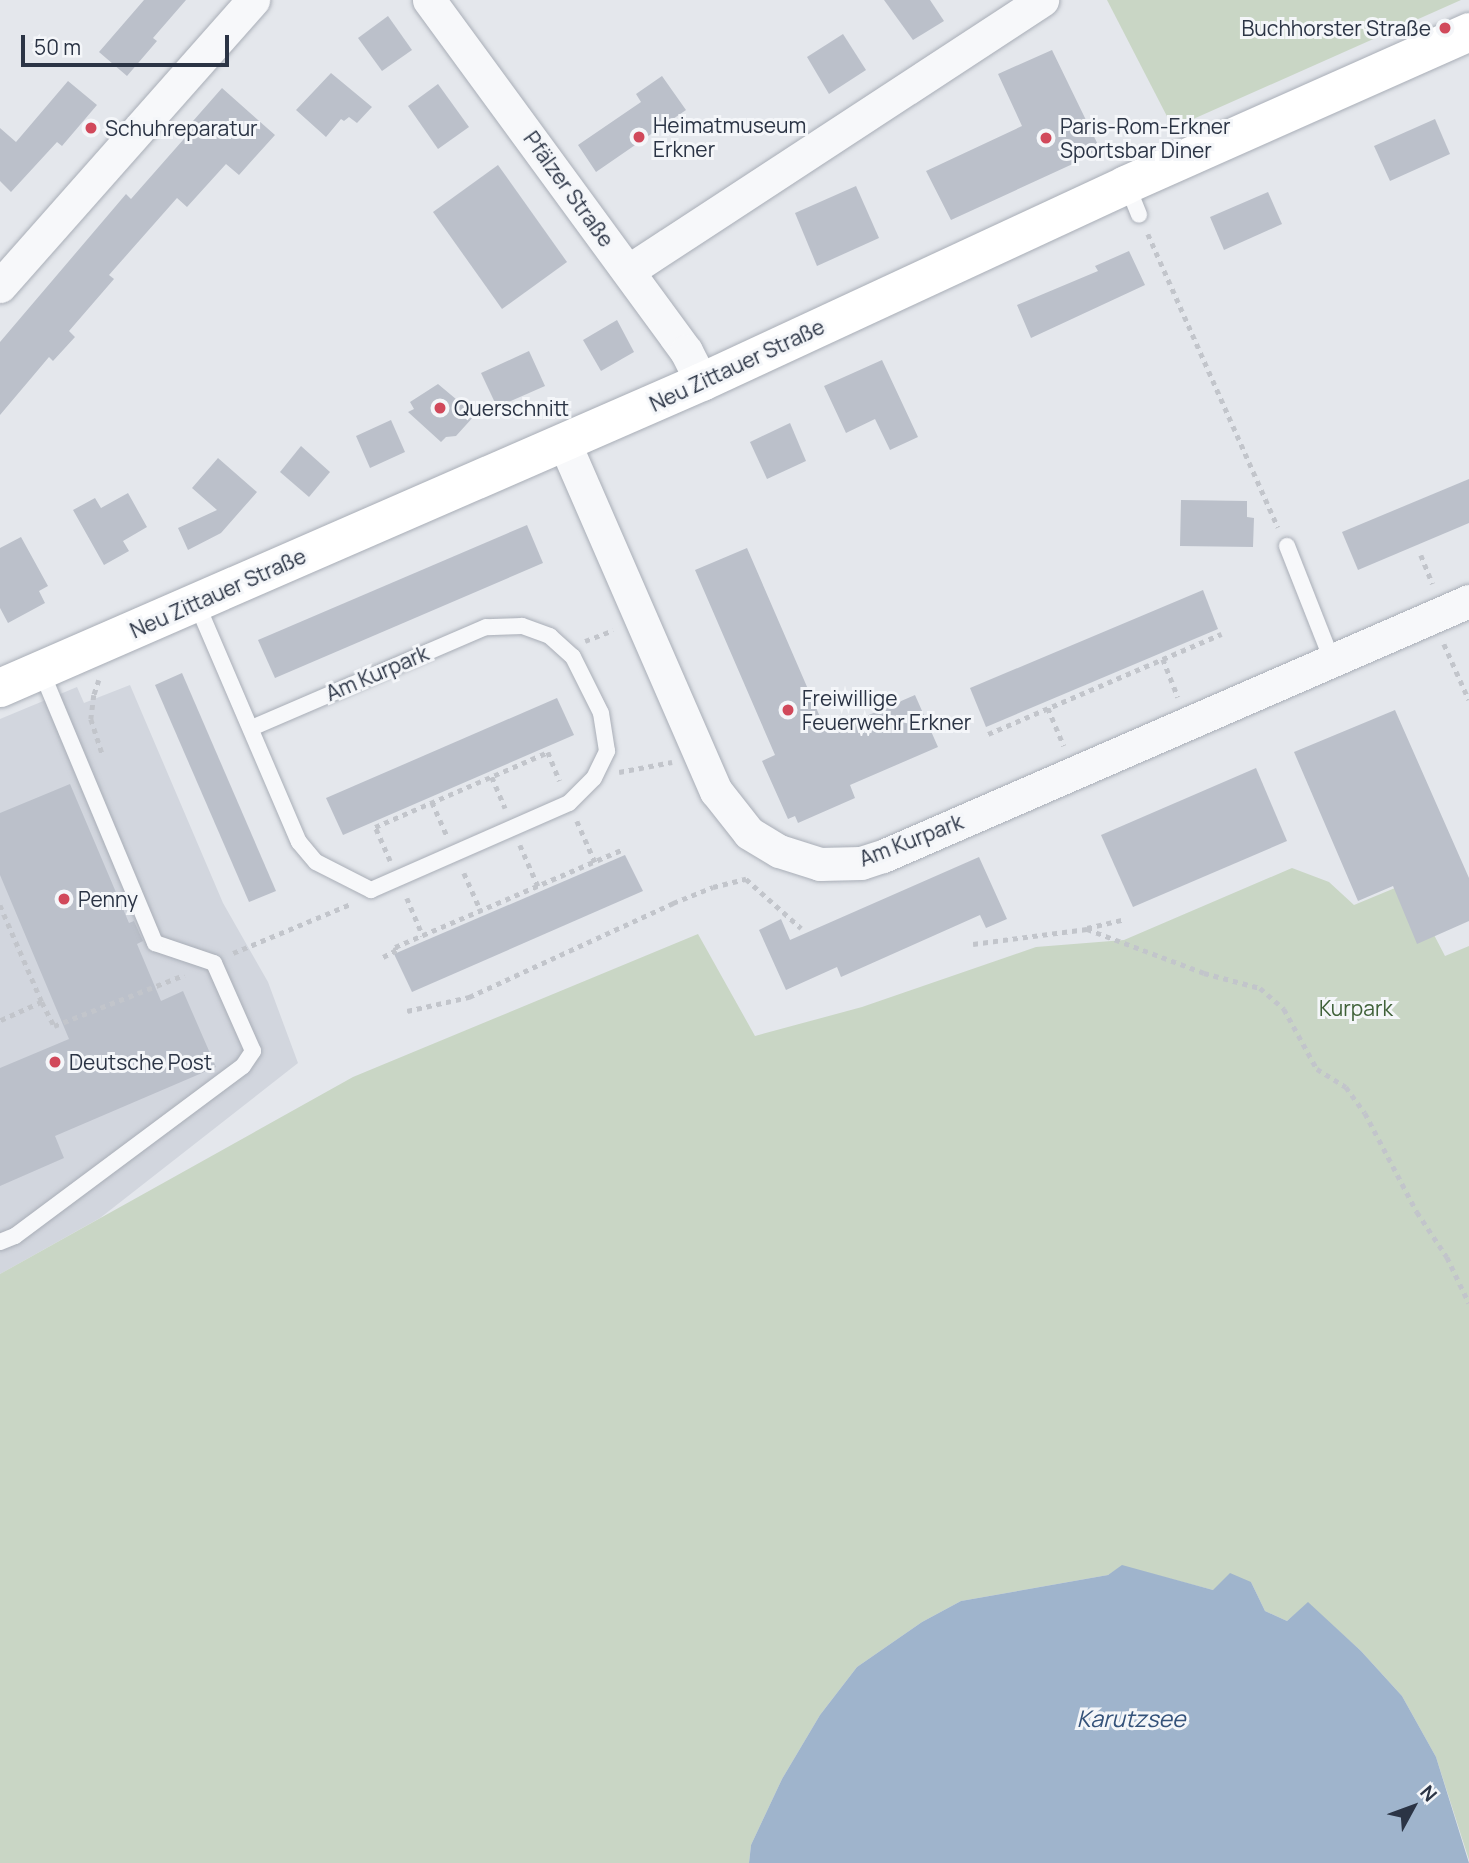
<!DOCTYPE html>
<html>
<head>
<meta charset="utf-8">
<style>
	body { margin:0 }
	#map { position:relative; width:1469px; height:1863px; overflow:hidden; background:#e4e7ec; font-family:Manrope,sans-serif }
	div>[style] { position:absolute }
	.built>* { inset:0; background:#d2d6de }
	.green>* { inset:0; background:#c9d6c5 }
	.water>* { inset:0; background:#9fb4cc }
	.building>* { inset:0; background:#bbc0ca }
	.path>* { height:4.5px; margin-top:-2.25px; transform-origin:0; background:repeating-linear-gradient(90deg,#c2c5cb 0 5px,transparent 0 10px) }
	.roads { filter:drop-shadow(0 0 2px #a9aeb7) drop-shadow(0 0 2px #a9aeb7) }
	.lane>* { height:16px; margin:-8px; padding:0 8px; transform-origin:8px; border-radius:8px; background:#f7f8fa }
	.street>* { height:33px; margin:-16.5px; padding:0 16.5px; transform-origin:16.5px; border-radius:16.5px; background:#f7f8fa }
	.secondary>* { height:38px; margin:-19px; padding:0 19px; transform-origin:19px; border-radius:19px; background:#fff }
	.dots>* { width:19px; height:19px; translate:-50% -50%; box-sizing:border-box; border:4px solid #f4f6f9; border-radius:50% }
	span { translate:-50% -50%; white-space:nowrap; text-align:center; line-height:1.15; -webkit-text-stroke:6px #f4f6f9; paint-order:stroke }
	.poi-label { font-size:21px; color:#2b3445 }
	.right { translate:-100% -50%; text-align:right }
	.left { translate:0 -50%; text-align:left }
	.street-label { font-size:21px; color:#2b3445 }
	.park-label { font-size:21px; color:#3f6138 }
	.water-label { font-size:23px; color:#34527a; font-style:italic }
	.north { position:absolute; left:1378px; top:1772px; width:70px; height:70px; -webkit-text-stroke:5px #f4f6f9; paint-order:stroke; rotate:49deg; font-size:19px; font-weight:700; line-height:28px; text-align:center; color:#2b3445 }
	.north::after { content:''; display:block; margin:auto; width:24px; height:32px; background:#2b3445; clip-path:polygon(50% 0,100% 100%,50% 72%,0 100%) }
	.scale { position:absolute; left:21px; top:35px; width:208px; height:32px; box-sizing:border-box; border:4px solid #2b3445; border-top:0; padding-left:9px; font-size:21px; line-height:24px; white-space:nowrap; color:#2b3445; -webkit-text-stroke:5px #f4f6f9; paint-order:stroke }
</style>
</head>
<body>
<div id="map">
	<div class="built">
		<div style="clip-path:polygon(130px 685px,223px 903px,268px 982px,298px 1063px,100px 1218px,0 1274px,0 719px,77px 687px,84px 703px)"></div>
	</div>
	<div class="green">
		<div style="clip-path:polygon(1107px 0,1461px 0,1173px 128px)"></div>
		<div style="clip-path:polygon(1292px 868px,1329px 882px,1354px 905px,1407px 883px,1445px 956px,1469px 946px,1469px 1860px,1436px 1757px,1402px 1696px,1361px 1651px,1308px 1603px,1287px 1621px,1265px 1611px,1251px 1582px,1213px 1590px,1122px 1566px,1108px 1575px,961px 1601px,922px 1622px,857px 1667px,820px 1715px,782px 1779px,751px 1845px,749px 1863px,0 1863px,0 1274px,353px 1077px,698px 934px,755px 1036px,862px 1007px,1036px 947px,1124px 940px)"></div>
	</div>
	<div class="water">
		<div style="clip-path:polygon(1122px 1565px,1213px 1590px,1230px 1573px,1251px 1582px,1265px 1611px,1287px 1621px,1308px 1602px,1361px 1651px,1402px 1696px,1436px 1757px,1469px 1863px,749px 1863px,751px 1845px,782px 1779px,820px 1715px,857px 1667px,922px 1622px,961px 1601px,1108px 1575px)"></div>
	</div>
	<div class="building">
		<div style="clip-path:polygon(144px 0,186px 0,153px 38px,157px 41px,127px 76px,99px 52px)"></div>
		<div style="clip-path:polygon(884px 0,930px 0,944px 21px,913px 40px)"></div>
		<div style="clip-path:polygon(388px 16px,412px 50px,382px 71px,358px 38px)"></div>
		<div style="clip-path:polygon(843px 34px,866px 70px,829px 94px,807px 57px)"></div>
		<div style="clip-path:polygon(1052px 50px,1101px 151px,951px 220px,926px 171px,1022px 126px,998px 74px)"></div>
		<div style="clip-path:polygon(331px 73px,372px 107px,357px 123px,349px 117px,344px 121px,341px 119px,326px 137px,296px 110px)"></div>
		<div style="clip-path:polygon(662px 76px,686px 110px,596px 172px,578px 145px,641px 102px,636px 94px)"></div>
		<div style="clip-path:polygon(68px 81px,97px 105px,62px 146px,57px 142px,11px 192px,0 181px,0 128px,16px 142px)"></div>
		<div style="clip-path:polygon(438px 84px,469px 127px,438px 149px,408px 106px)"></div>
		<div style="clip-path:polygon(222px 88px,275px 135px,239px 175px,226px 164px,187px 207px,177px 198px,109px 275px,114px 279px,69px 331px,75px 337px,53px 361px,49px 357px,0 415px,0 342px,126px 194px,131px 199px,190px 132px,186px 129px)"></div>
		<div style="clip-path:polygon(1435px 119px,1450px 154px,1390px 181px,1374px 146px)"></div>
		<div style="clip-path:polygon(498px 165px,567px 262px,502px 309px,433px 212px)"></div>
		<div style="clip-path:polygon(856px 186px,879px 238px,817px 266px,795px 213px)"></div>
		<div style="clip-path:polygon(1268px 192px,1282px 224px,1224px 250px,1210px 217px)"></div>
		<div style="clip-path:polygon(1129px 251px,1145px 285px,1031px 338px,1017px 305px,1098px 271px,1095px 266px)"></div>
		<div style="clip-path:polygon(617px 320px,634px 352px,601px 371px,583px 340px)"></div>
		<div style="clip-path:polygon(529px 351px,545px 386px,497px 407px,481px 373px)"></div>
		<div style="clip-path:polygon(882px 360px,918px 437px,890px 450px,875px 419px,846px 433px,824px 386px)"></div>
		<div style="clip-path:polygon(438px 384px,475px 415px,456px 436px,446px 437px,441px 442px,408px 412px,414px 409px,410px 402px)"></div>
		<div style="clip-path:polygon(391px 420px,405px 452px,370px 468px,356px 436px)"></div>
		<div style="clip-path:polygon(790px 423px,806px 461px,767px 479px,750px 442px)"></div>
		<div style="clip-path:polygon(301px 446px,330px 472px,309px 497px,280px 472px)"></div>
		<div style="clip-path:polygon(218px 458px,257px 492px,221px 533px,188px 550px,178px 528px,217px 510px,192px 488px)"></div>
		<div style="clip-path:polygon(1469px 479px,1469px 523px,1358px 570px,1342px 532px)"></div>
		<div style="clip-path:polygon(128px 493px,147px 527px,123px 541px,129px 551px,104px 565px,73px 510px,95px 498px,101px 508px)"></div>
		<div style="clip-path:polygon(1181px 500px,1247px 501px,1247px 517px,1254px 518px,1253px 547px,1180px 546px)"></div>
		<div style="clip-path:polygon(527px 525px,543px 563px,275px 678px,258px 640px)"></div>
		<div style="clip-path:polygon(21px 537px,48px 586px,39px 591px,45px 603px,8px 623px,0 608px,0 548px)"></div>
		<div style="clip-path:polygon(747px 548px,827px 733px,915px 695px,938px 747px,850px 785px,855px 798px,798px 823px,795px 816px,788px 819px,762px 761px,775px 755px,695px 570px)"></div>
		<div style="clip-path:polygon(1203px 590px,1218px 629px,986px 727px,970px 688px)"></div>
		<div style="clip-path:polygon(182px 673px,276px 891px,249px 902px,155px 685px)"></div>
		<div style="clip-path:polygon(557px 698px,574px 735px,343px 835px,326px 798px)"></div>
		<div style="clip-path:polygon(1395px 710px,1469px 878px,1469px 921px,1417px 944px,1393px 886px,1358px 901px,1294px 752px)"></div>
		<div style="clip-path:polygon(1256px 768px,1287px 841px,1133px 907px,1101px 835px)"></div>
		<div style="clip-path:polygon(70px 784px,129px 923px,134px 921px,143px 941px,137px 944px,161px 1001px,183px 991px,216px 1067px,55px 1136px,64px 1158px,0 1186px,0 1068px,69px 1039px,0 875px,0 813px)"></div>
		<div style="clip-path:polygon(625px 855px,643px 891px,412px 992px,394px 954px)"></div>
		<div style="clip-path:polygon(979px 857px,1007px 919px,986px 928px,980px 915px,841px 977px,837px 967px,786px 990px,759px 930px,781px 919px,790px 940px)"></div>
	</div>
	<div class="path">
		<div style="left:1148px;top:234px;width:321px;rotate:66.1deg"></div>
		<div style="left:1421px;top:555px;width:31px;rotate:68deg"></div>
		<div style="left:585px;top:641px;width:30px;rotate:-21deg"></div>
		<div style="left:1444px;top:644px;width:61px;rotate:65.9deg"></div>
		<div style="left:1163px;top:659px;width:41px;rotate:68.5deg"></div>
		<div style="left:99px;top:680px;width:16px;rotate:108deg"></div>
		<div style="left:94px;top:695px;width:24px;rotate:97deg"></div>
		<div style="left:91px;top:719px;width:39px;rotate:72deg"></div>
		<div style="left:1048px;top:708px;width:41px;rotate:67.2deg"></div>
		<div style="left:988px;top:734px;width:254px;rotate:-23.2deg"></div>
		<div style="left:619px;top:772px;width:54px;rotate:-10.7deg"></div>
		<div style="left:492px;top:777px;width:34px;rotate:67deg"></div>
		<div style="left:432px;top:802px;width:37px;rotate:66deg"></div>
		<div style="left:577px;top:821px;width:45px;rotate:66.3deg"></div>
		<div style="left:520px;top:845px;width:45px;rotate:66.3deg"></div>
		<div style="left:390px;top:861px;width:37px;rotate:-114deg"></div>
		<div style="left:375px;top:827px;width:189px;rotate:-23.4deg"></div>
		<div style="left:548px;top:752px;width:31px;rotate:68deg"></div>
		<div style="left:464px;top:873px;width:42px;rotate:65.9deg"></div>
		<div style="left:407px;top:898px;width:41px;rotate:67.2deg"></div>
		<div style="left:0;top:905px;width:106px;rotate:66.6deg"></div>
		<div style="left:42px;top:1002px;width:46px;rotate:155.7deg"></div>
		<div style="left:1087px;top:928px;width:37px;rotate:-13deg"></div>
		<div style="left:973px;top:944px;width:115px;rotate:-7.5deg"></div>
		<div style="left:1087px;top:929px;width:125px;rotate:20.6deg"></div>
		<div style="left:1204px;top:973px;width:58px;rotate:15deg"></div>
		<div style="left:1260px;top:988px;width:32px;rotate:41deg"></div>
		<div style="left:1284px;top:1009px;width:68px;rotate:61.2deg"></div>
		<div style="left:1317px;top:1069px;width:34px;rotate:32deg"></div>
		<div style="left:1346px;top:1087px;width:32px;rotate:54deg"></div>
		<div style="left:1365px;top:1113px;width:112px;rotate:62.3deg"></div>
		<div style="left:1417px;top:1212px;width:54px;rotate:56.3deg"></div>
		<div style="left:1447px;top:1257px;width:51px;rotate:64.4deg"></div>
		<div style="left:233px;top:953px;width:128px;rotate:-22.6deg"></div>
		<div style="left:383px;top:957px;width:15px;rotate:-28deg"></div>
		<div style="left:396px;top:950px;width:3px;rotate:-108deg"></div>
		<div style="left:395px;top:947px;width:249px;rotate:-23.2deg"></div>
		<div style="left:42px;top:1002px;width:27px;rotate:63deg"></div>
		<div style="left:54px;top:1026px;width:140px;rotate:-21.4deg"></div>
		<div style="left:407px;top:1011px;width:64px;rotate:-12.7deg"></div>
		<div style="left:469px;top:997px;width:225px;rotate:-24.7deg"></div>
		<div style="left:673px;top:903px;width:43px;rotate:-21.8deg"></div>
		<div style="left:713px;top:887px;width:34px;rotate:-14deg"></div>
		<div style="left:746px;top:879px;width:74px;rotate:41.7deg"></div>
	</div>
	<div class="roads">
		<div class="lane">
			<div style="left:1127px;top:185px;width:32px;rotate:68deg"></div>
			<div style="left:1287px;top:546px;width:123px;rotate:68.5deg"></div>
			<div style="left:196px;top:602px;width:261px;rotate:66.8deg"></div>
			<div style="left:299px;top:842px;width:26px;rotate:50deg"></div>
			<div style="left:316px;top:862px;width:62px;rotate:27deg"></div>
			<div style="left:371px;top:890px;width:216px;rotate:-23.7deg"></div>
			<div style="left:569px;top:803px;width:35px;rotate:-45deg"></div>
			<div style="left:594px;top:778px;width:30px;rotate:-64deg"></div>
			<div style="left:607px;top:751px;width:38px;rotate:-99deg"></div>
			<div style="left:601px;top:713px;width:63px;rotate:-116.6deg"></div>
			<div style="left:573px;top:657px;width:31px;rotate:-138deg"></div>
			<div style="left:550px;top:636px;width:30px;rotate:-160deg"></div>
			<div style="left:522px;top:626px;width:36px;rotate:178deg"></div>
			<div style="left:486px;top:627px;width:256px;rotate:156.7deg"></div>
			<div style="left:0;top:1242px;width:16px;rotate:-22deg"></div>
			<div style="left:15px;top:1236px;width:284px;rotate:-36.7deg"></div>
			<div style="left:243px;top:1066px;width:18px;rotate:-56deg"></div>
			<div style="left:253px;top:1051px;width:96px;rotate:-113.9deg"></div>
			<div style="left:214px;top:963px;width:62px;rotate:-161.3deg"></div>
			<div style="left:155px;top:943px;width:295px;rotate:-112.7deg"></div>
		</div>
		<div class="street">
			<div style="left:429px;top:0;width:435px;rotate:53.8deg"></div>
			<div style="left:686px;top:351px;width:35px;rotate:63deg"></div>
			<div style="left:628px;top:271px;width:495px;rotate:-33.2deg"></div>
			<div style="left:0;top:286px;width:382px;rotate:-48.5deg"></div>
			<div style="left:564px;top:442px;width:381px;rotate:66.5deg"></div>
			<div style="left:716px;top:791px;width:53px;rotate:51.8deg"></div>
			<div style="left:749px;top:833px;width:35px;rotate:31deg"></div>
			<div style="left:779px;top:851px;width:43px;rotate:17.6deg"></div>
			<div style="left:820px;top:864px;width:41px;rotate:-1.4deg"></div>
			<div style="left:861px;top:863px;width:23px;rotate:-18deg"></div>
			<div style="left:883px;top:856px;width:639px;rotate:-23.52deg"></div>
		</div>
		<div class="secondary">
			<div style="left:0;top:688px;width:766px;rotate:-23.55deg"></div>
			<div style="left:702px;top:382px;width:468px;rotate:-24.9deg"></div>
			<div style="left:1126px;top:185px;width:376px;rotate:-24deg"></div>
		</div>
	</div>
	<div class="dots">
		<div style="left:1445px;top:28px;background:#d1495b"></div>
		<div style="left:91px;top:128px;background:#d1495b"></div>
		<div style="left:639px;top:137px;background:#d1495b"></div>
		<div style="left:1046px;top:138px;background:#d1495b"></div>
		<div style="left:440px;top:408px;background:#d1495b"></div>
		<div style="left:788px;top:710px;background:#d1495b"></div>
		<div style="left:64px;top:899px;background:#d1495b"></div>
		<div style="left:55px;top:1062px;background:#d1495b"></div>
	</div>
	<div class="poi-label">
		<span class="right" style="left:1431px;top:28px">Buchhorster Straße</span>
		<span class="left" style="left:653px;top:137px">Heimatmuseum<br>Erkner</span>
		<span class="left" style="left:1060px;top:138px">Paris-Rom-Erkner<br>Sportsbar Diner</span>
		<span class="left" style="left:105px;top:128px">Schuhreparatur</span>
		<span class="left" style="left:454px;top:408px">Querschnitt</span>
		<span class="left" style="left:802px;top:710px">Freiwillige<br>Feuerwehr Erkner</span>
		<span class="left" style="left:78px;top:899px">Penny</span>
		<span class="left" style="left:69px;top:1062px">Deutsche Post</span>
	</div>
	<div class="street-label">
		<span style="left:569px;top:189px;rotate:54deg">Pfälzer Straße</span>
		<span style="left:737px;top:365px;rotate:-25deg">Neu Zittauer Straße</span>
		<span style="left:218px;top:593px;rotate:-24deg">Neu Zittauer Straße</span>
		<span style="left:377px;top:673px;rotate:-23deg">Am Kurpark</span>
		<span style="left:911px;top:840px;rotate:-21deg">Am Kurpark</span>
	</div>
	<div class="park-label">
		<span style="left:1356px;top:1008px">Kurpark</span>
	</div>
	<div class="water-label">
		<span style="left:1131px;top:1718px">Karutzsee</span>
	</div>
	<div class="north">N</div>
	<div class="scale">50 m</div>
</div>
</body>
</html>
